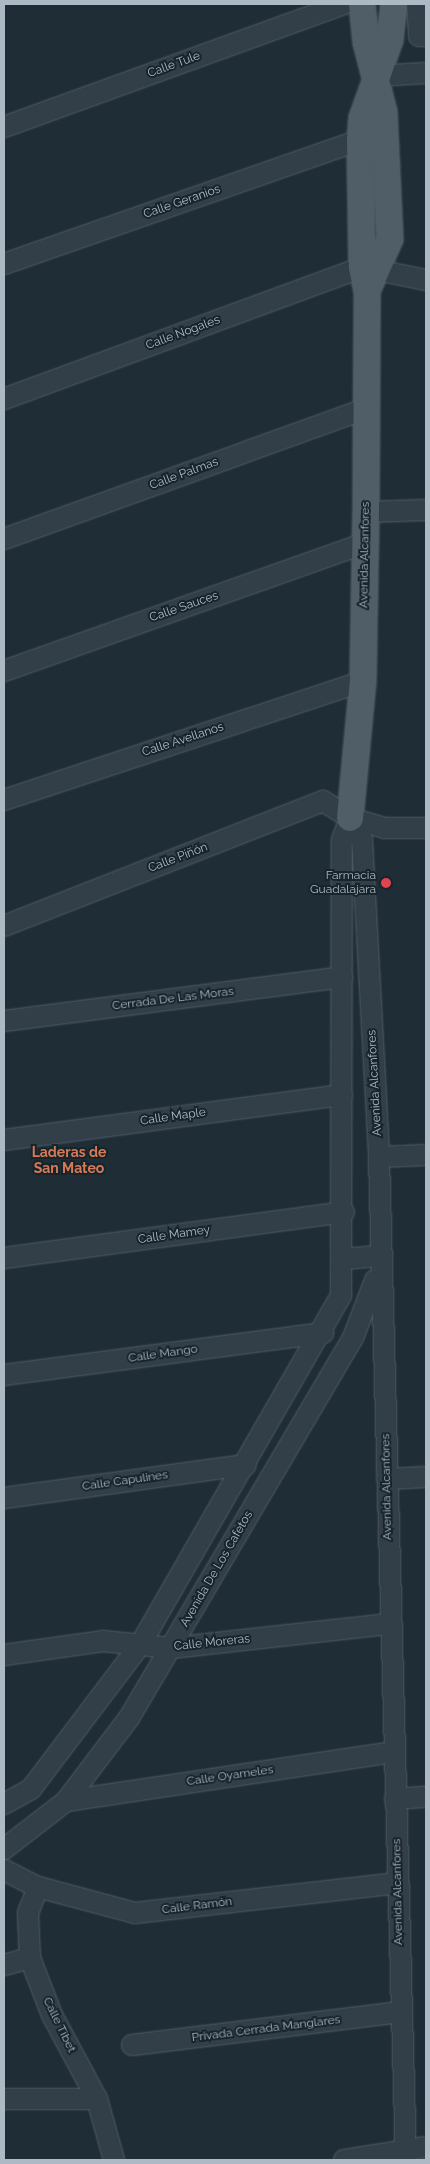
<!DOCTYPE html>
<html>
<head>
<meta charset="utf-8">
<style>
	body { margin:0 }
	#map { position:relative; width:430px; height:2164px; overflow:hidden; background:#1f2d37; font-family:Raleway,sans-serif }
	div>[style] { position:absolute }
	.roads { filter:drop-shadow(0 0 1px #505d66) drop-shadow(0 0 1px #505d66) }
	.minor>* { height:20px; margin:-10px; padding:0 10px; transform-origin:10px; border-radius:10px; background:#333f48 }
	.major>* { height:26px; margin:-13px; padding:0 13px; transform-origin:13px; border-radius:13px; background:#505e68 }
	.dots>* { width:14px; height:14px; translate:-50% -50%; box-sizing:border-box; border:2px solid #18242c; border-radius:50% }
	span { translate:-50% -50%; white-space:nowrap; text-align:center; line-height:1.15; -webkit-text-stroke:4px #18242c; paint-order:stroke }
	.street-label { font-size:12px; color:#adbac5 }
	.poi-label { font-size:12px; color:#adbac5 }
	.right { translate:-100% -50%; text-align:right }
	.neighbourhood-label { font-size:14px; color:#d57a57; font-weight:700 }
	.frame { position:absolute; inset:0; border:5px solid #adbac5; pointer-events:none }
</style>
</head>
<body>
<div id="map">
	<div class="roads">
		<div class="minor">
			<div style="left:417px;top:4px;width:32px;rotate:86deg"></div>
			<div style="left:419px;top:36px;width:7px"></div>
			<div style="left:376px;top:76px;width:50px;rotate:-3.4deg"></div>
			<div style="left:4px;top:127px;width:362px;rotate:-19.9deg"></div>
			<div style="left:4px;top:264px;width:377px;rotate:-19.2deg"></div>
			<div style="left:4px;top:399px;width:382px;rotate:-20.2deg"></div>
			<div style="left:362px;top:267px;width:65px;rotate:11.5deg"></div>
			<div style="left:366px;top:512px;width:60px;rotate:-1.9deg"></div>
			<div style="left:4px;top:539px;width:384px;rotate:-19.8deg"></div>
			<div style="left:4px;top:671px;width:383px;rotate:-19.5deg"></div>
			<div style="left:4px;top:800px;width:378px;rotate:-18.3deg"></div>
			<div style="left:350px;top:818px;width:25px;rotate:61deg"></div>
			<div style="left:362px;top:840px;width:317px;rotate:86.9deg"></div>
			<div style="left:379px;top:1157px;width:1003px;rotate:88.46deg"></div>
			<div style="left:4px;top:926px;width:343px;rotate:-21.4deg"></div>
			<div style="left:323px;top:801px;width:32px;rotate:32deg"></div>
			<div style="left:350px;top:818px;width:35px;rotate:16deg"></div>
			<div style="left:384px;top:828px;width:42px"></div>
			<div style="left:4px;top:1021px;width:341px;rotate:-7.4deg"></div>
			<div style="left:4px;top:1140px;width:341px;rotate:-7.6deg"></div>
			<div style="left:379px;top:1157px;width:47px;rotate:-2.4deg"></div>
			<div style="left:4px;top:1258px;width:343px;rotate:-7.7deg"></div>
			<div style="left:344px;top:1259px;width:37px;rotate:-5deg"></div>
			<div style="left:4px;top:1375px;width:322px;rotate:-7.5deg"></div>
			<div style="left:387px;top:1479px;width:39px;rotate:-3deg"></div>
			<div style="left:4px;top:1498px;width:244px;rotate:-7.8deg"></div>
			<div style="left:4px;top:1655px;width:100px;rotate:-8deg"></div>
			<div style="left:103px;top:1641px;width:68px;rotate:5.9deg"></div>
			<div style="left:171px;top:1648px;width:220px;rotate:-6.3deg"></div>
			<div style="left:395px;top:1799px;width:31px;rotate:-4deg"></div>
			<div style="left:66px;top:1801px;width:332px;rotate:-8.5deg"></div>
			<div style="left:4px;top:1804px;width:31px;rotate:-29deg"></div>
			<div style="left:31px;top:1789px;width:181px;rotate:-52.9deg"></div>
			<div style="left:140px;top:1645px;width:404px;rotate:-60.1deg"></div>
			<div style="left:341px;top:1295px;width:455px;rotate:-89.9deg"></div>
			<div style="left:342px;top:840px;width:23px;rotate:-70deg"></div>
			<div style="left:4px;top:1849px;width:78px;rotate:-37.7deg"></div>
			<div style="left:66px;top:1801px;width:104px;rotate:-52.8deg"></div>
			<div style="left:129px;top:1718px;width:441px;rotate:-59.5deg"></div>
			<div style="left:353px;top:1338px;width:62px;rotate:-69.2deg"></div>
			<div style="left:4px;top:1870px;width:38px;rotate:27deg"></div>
			<div style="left:38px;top:1887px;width:100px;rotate:15deg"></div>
			<div style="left:135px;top:1913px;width:265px;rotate:-6.5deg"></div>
			<div style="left:38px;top:1887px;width:28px;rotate:111deg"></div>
			<div style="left:28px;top:1913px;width:45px;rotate:87.5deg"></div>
			<div style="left:30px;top:1958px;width:61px;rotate:68.9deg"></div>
			<div style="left:52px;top:2015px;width:95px;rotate:61.8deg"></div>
			<div style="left:97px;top:2099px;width:63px;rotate:74.4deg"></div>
			<div style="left:4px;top:1965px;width:27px;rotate:-15deg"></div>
			<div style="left:132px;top:2045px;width:271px;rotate:-7deg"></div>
			<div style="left:4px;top:2099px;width:93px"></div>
			<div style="left:344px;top:2160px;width:83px;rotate:-9deg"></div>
		</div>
		<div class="major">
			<div style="left:362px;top:4px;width:38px;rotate:84deg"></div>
			<div style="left:366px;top:42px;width:72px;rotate:75.6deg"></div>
			<div style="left:384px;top:112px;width:127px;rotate:87.3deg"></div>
			<div style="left:390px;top:239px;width:57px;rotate:113.9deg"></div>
			<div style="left:350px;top:818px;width:138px;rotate:-84.6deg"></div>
			<div style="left:363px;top:681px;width:169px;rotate:-89deg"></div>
			<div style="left:366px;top:512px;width:221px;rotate:-89.7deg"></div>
			<div style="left:367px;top:291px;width:25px;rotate:-102deg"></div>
			<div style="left:362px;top:267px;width:127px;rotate:-90.9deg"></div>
			<div style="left:360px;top:140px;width:22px;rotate:-85deg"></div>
			<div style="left:362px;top:118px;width:83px;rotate:-70.3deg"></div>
			<div style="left:390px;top:40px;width:36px;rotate:-84deg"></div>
		</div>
	</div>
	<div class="dots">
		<div style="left:386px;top:883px;background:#e0444e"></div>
	</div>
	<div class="street-label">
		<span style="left:174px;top:65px;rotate:-20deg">Calle Tule</span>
		<span style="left:182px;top:202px;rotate:-19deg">Calle Geranios</span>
		<span style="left:183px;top:333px;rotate:-20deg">Calle Nogales</span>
		<span style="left:184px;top:474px;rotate:-20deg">Calle Palmas</span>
		<span style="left:365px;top:555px;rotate:-89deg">Avenida Alcanfores</span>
		<span style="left:184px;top:607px;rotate:-19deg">Calle Sauces</span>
		<span style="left:183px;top:740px;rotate:-18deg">Calle Avellanos</span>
		<span style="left:178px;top:858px;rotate:-21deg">Calle Piñón</span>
		<span style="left:173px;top:999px;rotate:-7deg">Cerrada De Las Moras</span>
		<span style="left:375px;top:1083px;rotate:-93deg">Avenida Alcanfores</span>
		<span style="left:173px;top:1117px;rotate:-8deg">Calle Maple</span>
		<span style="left:174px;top:1235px;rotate:-8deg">Calle Mamey</span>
		<span style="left:163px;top:1354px;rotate:-8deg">Calle Mango</span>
		<span style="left:125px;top:1481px;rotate:-8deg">Calle Capulines</span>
		<span style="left:387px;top:1487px;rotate:-91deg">Avenida Alcanfores</span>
		<span style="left:217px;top:1569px;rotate:-60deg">Avenida De Los Cafetos</span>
		<span style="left:212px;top:1643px;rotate:-6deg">Calle Moreras</span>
		<span style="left:230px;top:1776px;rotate:-8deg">Calle Oyameles</span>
		<span style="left:398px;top:1892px;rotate:-91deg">Avenida Alcanfores</span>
		<span style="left:197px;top:1906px;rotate:-7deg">Calle Ramón</span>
		<span style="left:59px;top:2025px;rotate:64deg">Calle Tibet</span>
		<span style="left:266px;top:2029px;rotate:-7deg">Privada Cerrada Manglares</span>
	</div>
	<div class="poi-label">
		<span class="right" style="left:376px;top:883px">Farmacia<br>Guadalajara</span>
	</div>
	<div class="neighbourhood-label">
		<span style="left:69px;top:1160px">Laderas de<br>San Mateo</span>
	</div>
	<div class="frame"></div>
</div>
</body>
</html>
